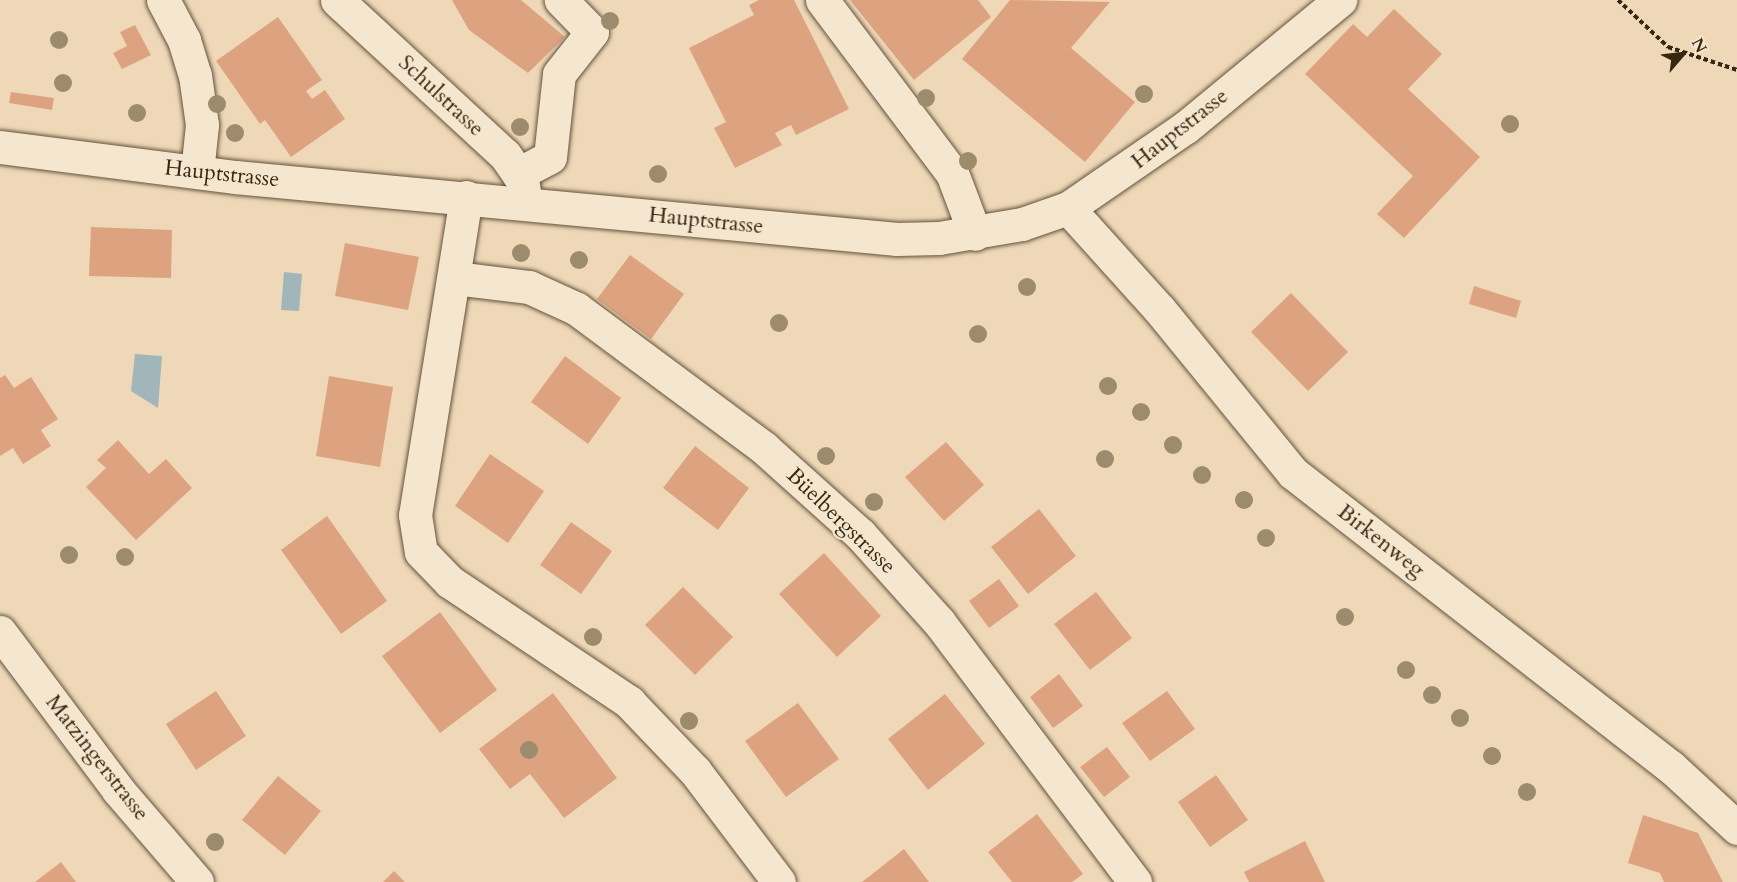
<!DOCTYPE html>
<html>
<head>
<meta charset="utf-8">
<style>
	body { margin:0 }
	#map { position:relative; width:1737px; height:882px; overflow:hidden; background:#efd8b7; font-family:Cardo,serif }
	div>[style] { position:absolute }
	.water>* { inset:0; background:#a0b6bb }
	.building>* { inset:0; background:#dda380 }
	.path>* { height:4px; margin-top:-2px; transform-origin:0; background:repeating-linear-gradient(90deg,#362712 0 4.5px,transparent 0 7.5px) }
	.roads { filter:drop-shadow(0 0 2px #64533b) drop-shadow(0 0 2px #64533b) }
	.minor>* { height:33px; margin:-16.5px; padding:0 16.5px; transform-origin:16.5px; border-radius:16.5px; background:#f5e6d0 }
	.trees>* { width:18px; height:18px; margin:-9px; border-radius:50%; background:#9c8b6d }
	span { translate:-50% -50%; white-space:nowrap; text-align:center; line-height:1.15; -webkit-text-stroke:4.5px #f5e6d0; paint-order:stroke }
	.street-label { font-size:22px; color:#362712 }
	.north { position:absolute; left:1653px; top:24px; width:60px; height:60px; -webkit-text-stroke:4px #f5e6d0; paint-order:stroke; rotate:62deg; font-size:16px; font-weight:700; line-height:24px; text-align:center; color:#362712 }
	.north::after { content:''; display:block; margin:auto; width:21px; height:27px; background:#362712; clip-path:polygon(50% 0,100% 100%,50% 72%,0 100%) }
</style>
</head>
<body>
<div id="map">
	<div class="water">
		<div style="clip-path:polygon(284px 272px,302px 274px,299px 311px,281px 310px)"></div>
		<div style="clip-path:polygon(135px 354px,162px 356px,158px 408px,131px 391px)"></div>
	</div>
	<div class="building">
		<div style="clip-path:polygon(452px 0,521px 0,565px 37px,528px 73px,469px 30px)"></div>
		<div style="clip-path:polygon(759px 0,794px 0,849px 109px,796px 135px,791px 125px,775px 133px,782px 145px,735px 168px,714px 128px,726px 122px,689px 48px,754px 15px,749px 5px)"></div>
		<div style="clip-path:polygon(850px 0,978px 0,991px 17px,914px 80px)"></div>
		<div style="clip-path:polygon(1010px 0,1110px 2px,1071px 48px,1135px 102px,1085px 162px,962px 59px)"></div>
		<div style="clip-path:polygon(1394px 9px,1442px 54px,1408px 89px,1480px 157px,1404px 238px,1377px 214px,1413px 176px,1305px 74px,1353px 24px,1367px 37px)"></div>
		<div style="clip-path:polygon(278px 17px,322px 80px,306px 91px,312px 99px,325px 90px,345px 119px,291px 157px,265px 120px,260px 124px,216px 61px)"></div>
		<div style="clip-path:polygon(135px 25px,151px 55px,122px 69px,113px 53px,127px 46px,120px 32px)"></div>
		<div style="clip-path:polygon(11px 92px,54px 98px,52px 110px,9px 103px)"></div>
		<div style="clip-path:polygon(91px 227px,172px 230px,171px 278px,89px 276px)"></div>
		<div style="clip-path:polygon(345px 243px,419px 257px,408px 310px,335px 296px)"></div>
		<div style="clip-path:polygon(630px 255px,684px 294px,651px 339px,597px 299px)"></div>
		<div style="clip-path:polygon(1474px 286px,1521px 301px,1516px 318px,1469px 304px)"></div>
		<div style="clip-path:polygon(1291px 293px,1348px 352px,1308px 391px,1251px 332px)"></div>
		<div style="clip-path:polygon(565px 356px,621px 398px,588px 444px,531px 402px)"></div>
		<div style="clip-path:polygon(5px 375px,14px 388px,31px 377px,58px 419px,41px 430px,51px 446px,23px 464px,13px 448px,0 456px,0 378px)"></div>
		<div style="clip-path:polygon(329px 376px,393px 387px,380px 467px,316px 456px)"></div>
		<div style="clip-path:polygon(118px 440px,149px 474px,166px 459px,192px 488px,136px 540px,86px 487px,106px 468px,97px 460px)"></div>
		<div style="clip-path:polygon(946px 442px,984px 485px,944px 521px,905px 477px)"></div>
		<div style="clip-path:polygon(695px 446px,749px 488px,718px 530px,663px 488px)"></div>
		<div style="clip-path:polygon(490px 454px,544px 491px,508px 543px,455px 506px)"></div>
		<div style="clip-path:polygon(1039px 509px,1076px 556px,1028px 594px,991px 547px)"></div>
		<div style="clip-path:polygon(327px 516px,387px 601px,341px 634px,281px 550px)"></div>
		<div style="clip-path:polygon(571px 522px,612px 551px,581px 594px,540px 565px)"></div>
		<div style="clip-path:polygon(824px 553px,881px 616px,837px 657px,779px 594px)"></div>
		<div style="clip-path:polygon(999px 579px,1019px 606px,989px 628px,969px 601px)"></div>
		<div style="clip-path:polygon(683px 587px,733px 637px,695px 675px,645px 625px)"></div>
		<div style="clip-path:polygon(1096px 592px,1132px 638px,1090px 670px,1054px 624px)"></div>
		<div style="clip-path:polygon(440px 612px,497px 690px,440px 733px,382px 656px)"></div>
		<div style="clip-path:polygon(1059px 674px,1083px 706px,1053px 728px,1030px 697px)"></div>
		<div style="clip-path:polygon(216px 691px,246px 736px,196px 770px,166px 724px)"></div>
		<div style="clip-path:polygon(1167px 691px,1195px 729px,1150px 761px,1122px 723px)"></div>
		<div style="clip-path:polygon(553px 693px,617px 778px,564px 818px,530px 774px,510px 789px,479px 749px)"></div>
		<div style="clip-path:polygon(945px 694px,985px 744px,928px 790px,888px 739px)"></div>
		<div style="clip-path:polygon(798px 703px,839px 759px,786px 797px,745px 741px)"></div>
		<div style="clip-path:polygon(1107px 747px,1130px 777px,1104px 797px,1080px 767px)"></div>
		<div style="clip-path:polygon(1216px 775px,1248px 820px,1210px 847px,1178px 802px)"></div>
		<div style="clip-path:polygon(278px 776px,321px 811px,285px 855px,242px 820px)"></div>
		<div style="clip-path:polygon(1037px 814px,1083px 874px,1072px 882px,1012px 882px,988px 852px)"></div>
		<div style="clip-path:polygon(1643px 815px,1698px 833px,1723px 882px,1664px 882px,1660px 873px,1628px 863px)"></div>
		<div style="clip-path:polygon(1305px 841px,1325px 882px,1249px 882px,1244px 872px)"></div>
		<div style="clip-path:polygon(904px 849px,929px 882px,862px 882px)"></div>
		<div style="clip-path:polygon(61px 862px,76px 882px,35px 882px)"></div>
		<div style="clip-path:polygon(394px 871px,405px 882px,383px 882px)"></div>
	</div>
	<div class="path">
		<div style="left:1618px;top:0;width:69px;rotate:43.2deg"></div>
		<div style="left:1668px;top:47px;width:73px;rotate:18.4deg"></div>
	</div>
	<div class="roads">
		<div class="minor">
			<div style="left:163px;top:0;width:45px;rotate:62.3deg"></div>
			<div style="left:184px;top:40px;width:37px;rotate:73deg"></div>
			<div style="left:195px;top:75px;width:50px;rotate:82deg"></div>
			<div style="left:202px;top:125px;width:47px;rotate:96.1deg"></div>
			<div style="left:337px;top:0;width:229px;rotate:42.7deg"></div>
			<div style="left:505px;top:155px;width:29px;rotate:55deg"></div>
			<div style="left:522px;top:179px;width:25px;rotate:81deg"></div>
			<div style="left:822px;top:0;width:216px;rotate:53.1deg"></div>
			<div style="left:952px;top:173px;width:65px;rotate:69.3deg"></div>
			<div style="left:0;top:147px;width:237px;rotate:7.3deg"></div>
			<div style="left:235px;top:177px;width:665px;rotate:5.35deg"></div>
			<div style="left:897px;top:239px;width:42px;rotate:-1.4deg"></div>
			<div style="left:939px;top:238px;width:84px;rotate:-9.6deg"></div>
			<div style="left:1022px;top:224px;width:49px;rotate:-19.2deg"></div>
			<div style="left:1068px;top:208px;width:143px;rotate:-34.5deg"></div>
			<div style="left:1186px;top:127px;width:200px;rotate:-39.5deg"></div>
			<div style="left:518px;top:174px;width:36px;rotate:-28deg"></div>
			<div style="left:550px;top:157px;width:83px;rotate:-83.8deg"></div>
			<div style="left:559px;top:74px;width:53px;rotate:-51.8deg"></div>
			<div style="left:592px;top:32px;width:45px;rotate:-134.1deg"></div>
			<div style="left:466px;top:197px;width:322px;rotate:99.1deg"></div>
			<div style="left:415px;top:515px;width:37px;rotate:81deg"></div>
			<div style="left:421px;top:552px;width:42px;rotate:46deg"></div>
			<div style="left:450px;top:582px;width:216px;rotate:33.8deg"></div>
			<div style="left:629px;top:702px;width:95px;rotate:46.3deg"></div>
			<div style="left:695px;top:771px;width:139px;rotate:52.9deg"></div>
			<div style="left:1068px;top:208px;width:137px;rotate:48deg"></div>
			<div style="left:1160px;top:310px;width:210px;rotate:50.8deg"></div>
			<div style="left:1293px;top:473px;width:479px;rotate:37.9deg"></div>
			<div style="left:1671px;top:767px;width:90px;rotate:42.7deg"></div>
			<div style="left:455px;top:278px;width:75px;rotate:6.9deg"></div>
			<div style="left:529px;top:287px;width:53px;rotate:24.6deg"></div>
			<div style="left:577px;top:309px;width:233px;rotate:36.6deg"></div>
			<div style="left:764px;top:448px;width:129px;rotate:41.9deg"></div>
			<div style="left:860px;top:534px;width:118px;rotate:48.1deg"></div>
			<div style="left:939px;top:622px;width:326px;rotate:53deg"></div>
			<div style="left:0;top:632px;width:197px;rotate:53.2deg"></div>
			<div style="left:118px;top:790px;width:121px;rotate:49.3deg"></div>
		</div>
	</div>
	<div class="trees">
		<div style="left:610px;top:21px"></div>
		<div style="left:59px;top:40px"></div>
		<div style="left:63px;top:83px"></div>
		<div style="left:1144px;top:94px"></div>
		<div style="left:926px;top:98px"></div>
		<div style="left:217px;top:104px"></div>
		<div style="left:137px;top:113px"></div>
		<div style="left:1510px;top:124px"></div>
		<div style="left:520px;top:127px"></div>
		<div style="left:235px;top:133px"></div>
		<div style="left:968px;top:161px"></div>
		<div style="left:658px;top:174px"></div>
		<div style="left:521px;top:253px"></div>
		<div style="left:579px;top:260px"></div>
		<div style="left:1027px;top:287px"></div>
		<div style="left:779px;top:323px"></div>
		<div style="left:978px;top:334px"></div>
		<div style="left:1108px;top:386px"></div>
		<div style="left:1141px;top:412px"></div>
		<div style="left:1173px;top:445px"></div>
		<div style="left:826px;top:456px"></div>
		<div style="left:1105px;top:459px"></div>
		<div style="left:1202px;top:475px"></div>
		<div style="left:1244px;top:500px"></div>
		<div style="left:874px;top:502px"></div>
		<div style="left:1266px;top:538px"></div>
		<div style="left:69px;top:555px"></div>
		<div style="left:125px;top:557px"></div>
		<div style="left:1345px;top:617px"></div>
		<div style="left:593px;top:637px"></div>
		<div style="left:1406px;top:670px"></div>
		<div style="left:1432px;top:695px"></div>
		<div style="left:1460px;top:718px"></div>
		<div style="left:689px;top:721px"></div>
		<div style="left:529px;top:750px"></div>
		<div style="left:1492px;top:756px"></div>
		<div style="left:1527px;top:792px"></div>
		<div style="left:215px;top:842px"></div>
	</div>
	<div class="street-label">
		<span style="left:441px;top:96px;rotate:43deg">Schulstrasse</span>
		<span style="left:1180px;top:129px;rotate:-38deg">Hauptstrasse</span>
		<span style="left:222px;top:174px;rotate:6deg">Hauptstrasse</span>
		<span style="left:706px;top:221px;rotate:6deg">Hauptstrasse</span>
		<span style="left:841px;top:521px;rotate:44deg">Büelbergstrasse</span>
		<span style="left:1381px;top:541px;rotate:38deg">Birkenweg</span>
		<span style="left:97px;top:758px;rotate:52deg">Matzingerstrasse</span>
	</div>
	<div class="north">N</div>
</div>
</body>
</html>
